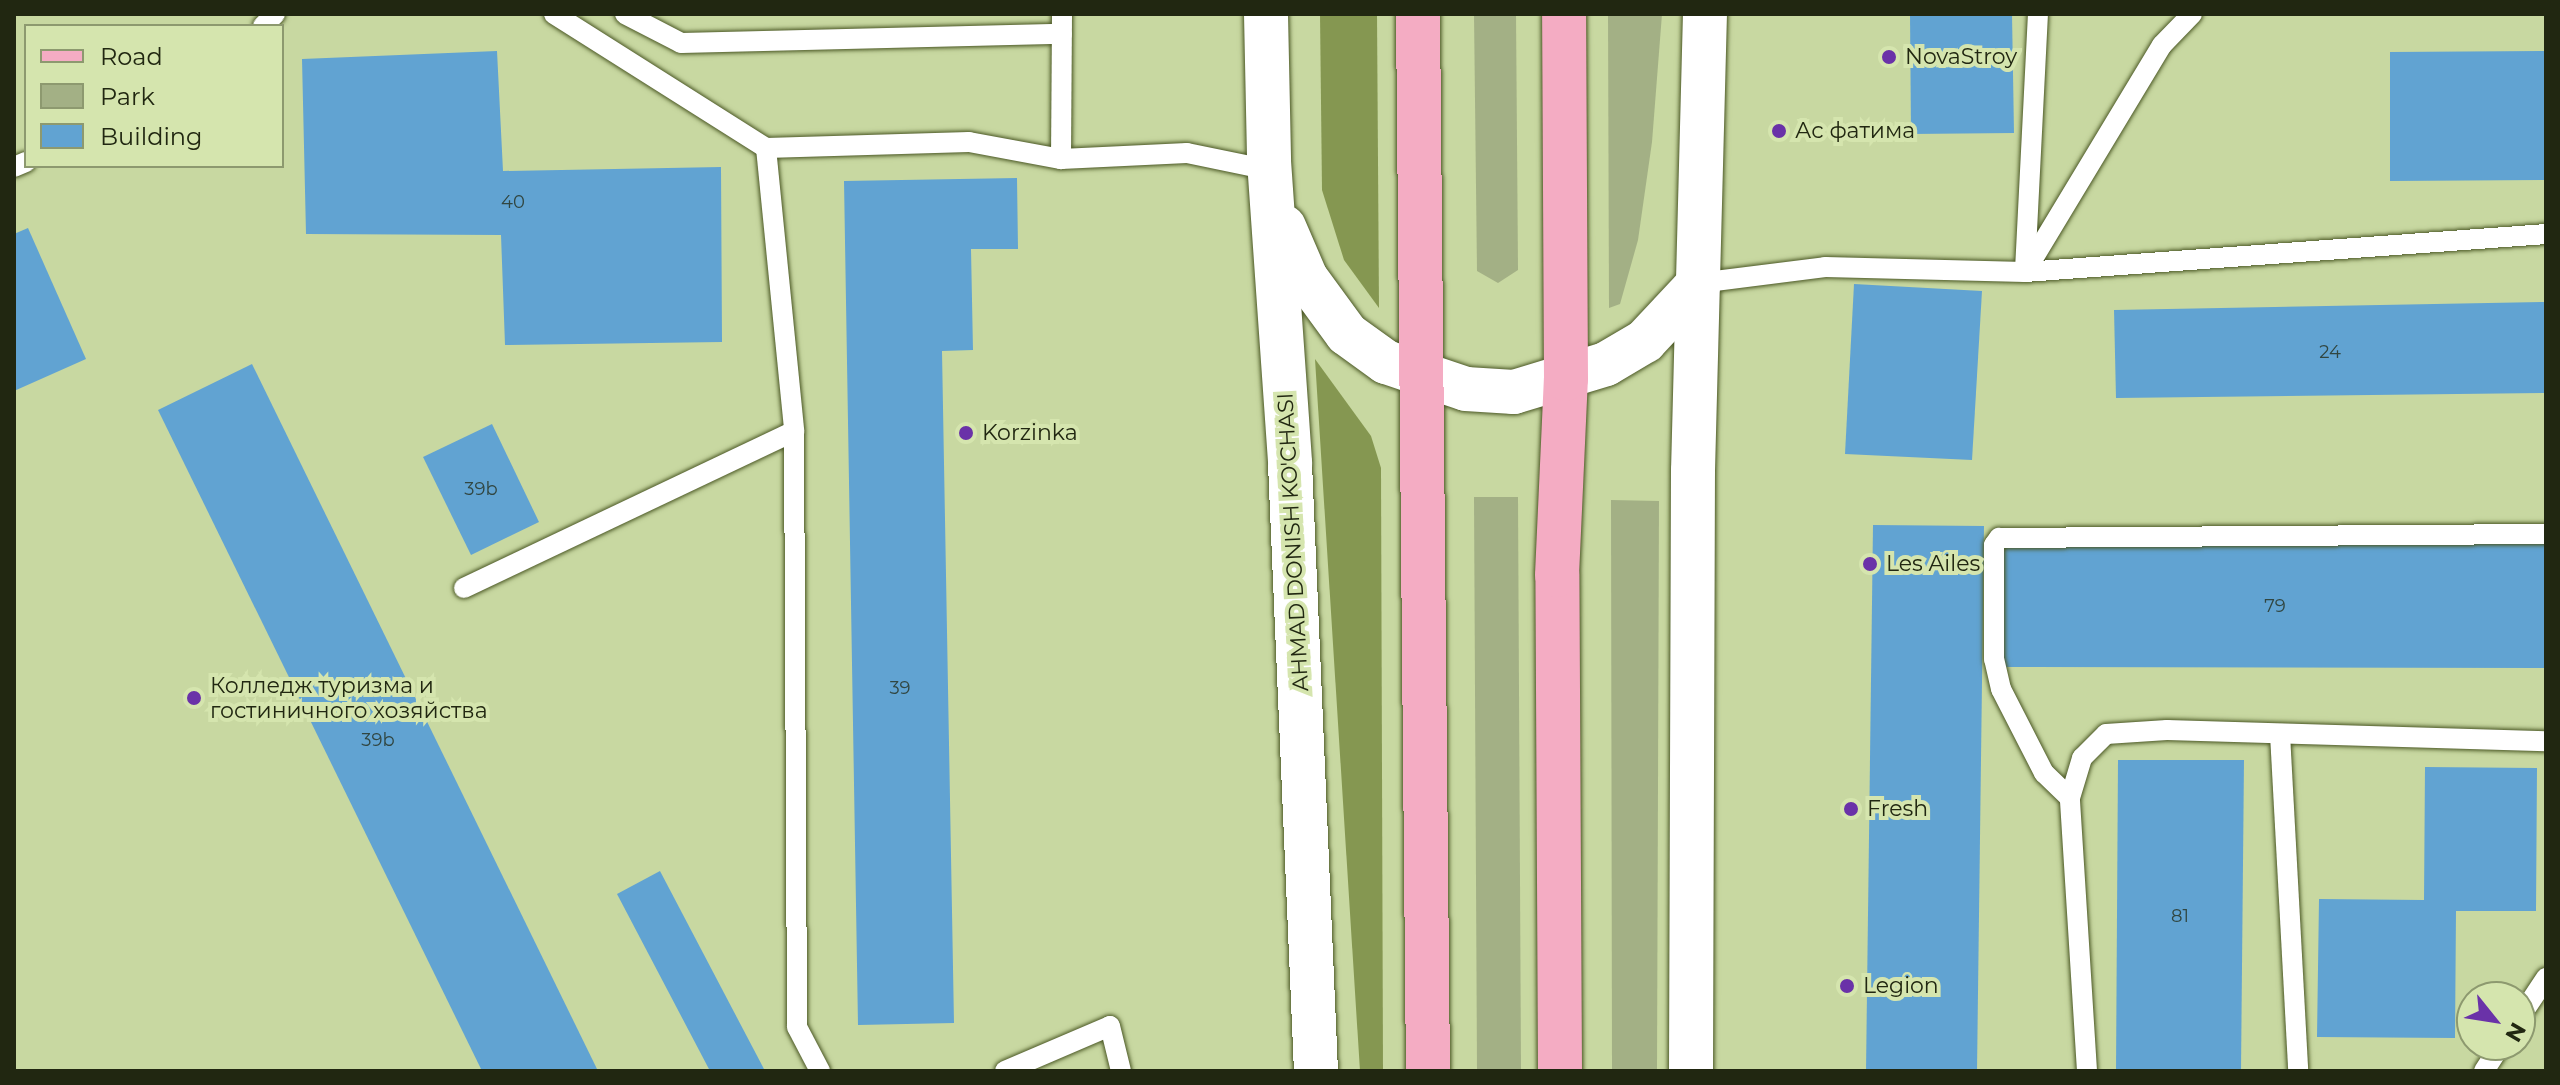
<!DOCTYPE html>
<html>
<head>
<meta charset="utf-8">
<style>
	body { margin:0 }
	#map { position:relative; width:2560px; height:1085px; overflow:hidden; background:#c8d8a1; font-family:Montserrat,sans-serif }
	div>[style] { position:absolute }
	.green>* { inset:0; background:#a3b085 }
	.forest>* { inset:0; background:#859751 }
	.building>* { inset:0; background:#61a3d2 }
	.roads { filter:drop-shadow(0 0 2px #4b5825) drop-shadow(0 0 2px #4b5825) }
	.lane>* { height:20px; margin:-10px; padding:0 10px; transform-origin:10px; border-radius:10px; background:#fff }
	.secondary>* { height:44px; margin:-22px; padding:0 22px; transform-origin:22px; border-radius:22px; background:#fff }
	.primary>* { height:44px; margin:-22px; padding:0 22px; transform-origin:22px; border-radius:22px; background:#f4acc3 }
	.dots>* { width:22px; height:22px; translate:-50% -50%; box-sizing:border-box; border:4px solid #d5e5ae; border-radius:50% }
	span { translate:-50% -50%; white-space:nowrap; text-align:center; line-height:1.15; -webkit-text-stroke:8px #d5e5ae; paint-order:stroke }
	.number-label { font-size:18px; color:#314641 }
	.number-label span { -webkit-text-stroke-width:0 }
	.poi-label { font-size:22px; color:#212711 }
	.left { translate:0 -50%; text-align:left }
	.street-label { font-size:22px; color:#212711 }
	.frame { position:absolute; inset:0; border:16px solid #212711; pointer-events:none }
	.legend { position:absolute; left:24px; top:24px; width:260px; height:144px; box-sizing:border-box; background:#d5e5ae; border:2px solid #8d996f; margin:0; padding:10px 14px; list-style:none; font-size:24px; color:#212711 }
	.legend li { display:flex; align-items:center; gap:16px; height:40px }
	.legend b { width:40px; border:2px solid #8d996f }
	.north { position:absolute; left:2456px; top:981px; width:80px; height:80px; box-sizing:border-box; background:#d5e5ae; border:2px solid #8d996f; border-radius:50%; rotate:120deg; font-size:22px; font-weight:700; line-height:32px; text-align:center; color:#212711 }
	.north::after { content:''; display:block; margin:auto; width:28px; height:36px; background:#6a32a8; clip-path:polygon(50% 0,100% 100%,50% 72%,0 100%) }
</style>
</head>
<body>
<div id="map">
	<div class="green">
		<div style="clip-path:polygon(1474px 14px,1516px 14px,1518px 270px,1498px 283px,1477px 271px)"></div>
		<div style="clip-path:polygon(1608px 14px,1662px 14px,1652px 142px,1638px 240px,1620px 304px,1609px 308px)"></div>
		<div style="clip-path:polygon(1474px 497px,1518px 497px,1521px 1071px,1477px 1071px)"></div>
		<div style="clip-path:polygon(1611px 500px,1659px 501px,1657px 1071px,1612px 1071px)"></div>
	</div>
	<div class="forest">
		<div style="clip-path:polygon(1320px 14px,1377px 14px,1379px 308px,1344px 260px,1322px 190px)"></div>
		<div style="clip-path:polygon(1315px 359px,1371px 436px,1381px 468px,1383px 1071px,1360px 1071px)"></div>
	</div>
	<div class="building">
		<div style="clip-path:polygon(1910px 14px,2012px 14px,2014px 133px,1911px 134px)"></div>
		<div style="clip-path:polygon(497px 51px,503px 171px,721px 167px,722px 342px,505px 345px,501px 235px,306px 234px,302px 59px)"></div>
		<div style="clip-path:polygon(2546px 51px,2546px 180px,2390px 181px,2390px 52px)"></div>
		<div style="clip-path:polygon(1017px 178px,1018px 249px,971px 249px,973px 350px,942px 351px,954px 1023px,858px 1025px,844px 181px)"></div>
		<div style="clip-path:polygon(28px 228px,86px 359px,14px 391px,14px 234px)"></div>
		<div style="clip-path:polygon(1854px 284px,1982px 291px,1972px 460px,1845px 454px)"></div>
		<div style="clip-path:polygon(2546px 302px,2546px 393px,2116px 398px,2114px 310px)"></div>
		<div style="clip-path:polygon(252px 364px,598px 1071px,482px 1071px,158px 410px)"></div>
		<div style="clip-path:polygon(492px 424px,539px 522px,471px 555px,423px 457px)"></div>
		<div style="clip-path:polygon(1873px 525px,1984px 526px,1977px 1071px,1866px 1071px)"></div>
		<div style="clip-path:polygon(2004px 544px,2546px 544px,2546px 668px,2004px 667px)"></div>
		<div style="clip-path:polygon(2118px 760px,2244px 760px,2241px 1071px,2116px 1071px)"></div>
		<div style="clip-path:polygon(2425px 767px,2537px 768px,2536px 911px,2456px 911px,2455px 1038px,2317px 1037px,2319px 899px,2424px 900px)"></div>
		<div style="clip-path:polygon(660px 871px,765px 1071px,710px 1071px,617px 894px)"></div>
	</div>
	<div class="roads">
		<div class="lane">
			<div style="left:554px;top:14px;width:251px;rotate:32.3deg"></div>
			<div style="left:766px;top:148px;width:203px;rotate:-1.7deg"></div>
			<div style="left:969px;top:142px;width:94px;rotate:10.5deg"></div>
			<div style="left:1061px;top:159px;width:126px;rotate:-2.7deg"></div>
			<div style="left:1187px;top:153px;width:85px;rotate:11.6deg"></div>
			<div style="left:625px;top:14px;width:63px;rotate:27.4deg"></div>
			<div style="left:681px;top:43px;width:381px;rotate:-1.4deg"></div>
			<div style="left:263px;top:26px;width:17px;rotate:-45deg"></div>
			<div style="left:766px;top:148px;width:284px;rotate:84.3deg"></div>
			<div style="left:794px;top:431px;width:596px;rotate:89.71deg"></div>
			<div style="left:797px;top:1027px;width:50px;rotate:62.4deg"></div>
			<div style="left:1061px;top:159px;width:145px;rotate:-89.6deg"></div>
			<div style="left:14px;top:167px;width:13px;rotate:-23deg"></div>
			<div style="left:2025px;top:270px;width:256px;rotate:-87.1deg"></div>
			<div style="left:2025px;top:272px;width:265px;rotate:-58.9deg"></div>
			<div style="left:2162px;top:45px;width:43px;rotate:-45.9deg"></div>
			<div style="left:1699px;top:283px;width:127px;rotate:-7.2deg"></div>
			<div style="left:1825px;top:267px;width:200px;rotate:1.4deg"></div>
			<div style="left:2025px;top:272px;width:522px;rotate:-4.17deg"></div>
			<div style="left:464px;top:588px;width:365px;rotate:-25.4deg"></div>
			<div style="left:2280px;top:734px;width:337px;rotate:86.9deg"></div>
			<div style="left:2070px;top:798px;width:36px;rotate:-136deg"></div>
			<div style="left:2044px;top:773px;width:94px;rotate:-117.1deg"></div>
			<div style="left:2001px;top:689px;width:31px;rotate:-103deg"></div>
			<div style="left:1994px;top:659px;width:114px;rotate:-90deg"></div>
			<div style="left:1994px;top:545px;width:9px;rotate:-54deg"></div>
			<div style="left:1999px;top:538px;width:547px;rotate:-0.42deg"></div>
			<div style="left:2520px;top:1017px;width:47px;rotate:-56.3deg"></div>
			<div style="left:1005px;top:1071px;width:114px;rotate:-23.2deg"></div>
			<div style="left:1110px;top:1026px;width:46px;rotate:76.3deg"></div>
			<div style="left:2087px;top:1071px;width:274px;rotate:-93.6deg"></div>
			<div style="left:2070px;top:798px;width:42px;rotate:-73.3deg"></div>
			<div style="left:2082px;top:758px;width:34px;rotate:-45deg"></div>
			<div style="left:2106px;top:734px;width:61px;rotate:-3.8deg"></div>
			<div style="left:2167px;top:730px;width:379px;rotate:1.7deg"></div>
			<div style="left:2484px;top:1071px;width:31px;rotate:-57deg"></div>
		</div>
		<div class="secondary">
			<div style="left:1266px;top:14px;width:147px;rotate:88.8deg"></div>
			<div style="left:1269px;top:161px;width:304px;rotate:86deg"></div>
			<div style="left:1290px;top:464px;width:608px;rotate:87.55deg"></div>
			<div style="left:1284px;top:227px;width:56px;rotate:66.7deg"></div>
			<div style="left:1306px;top:278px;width:69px;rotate:53.8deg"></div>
			<div style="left:1347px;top:334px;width:48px;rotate:35.7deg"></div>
			<div style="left:1386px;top:362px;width:84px;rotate:18.6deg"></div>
			<div style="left:1466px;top:389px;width:48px;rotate:3.6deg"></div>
			<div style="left:1514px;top:392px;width:96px;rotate:-16.9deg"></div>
			<div style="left:1606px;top:364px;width:45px;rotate:-30.5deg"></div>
			<div style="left:1645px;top:341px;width:79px;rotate:-47deg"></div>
			<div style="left:1691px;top:1071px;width:600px;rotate:-89.81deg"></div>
			<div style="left:1693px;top:471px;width:457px;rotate:-88.5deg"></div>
		</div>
		<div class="primary">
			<div style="left:1418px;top:14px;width:1057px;rotate:89.46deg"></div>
			<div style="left:1560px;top:1071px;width:496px;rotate:-90.3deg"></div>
			<div style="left:1557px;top:575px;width:196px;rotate:-87.4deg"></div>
			<div style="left:1566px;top:379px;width:365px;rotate:-90.3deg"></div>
		</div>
	</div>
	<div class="dots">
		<div style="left:1889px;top:57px;background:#6a32a8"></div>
		<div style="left:1779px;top:131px;background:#6a32a8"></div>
		<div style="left:966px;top:433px;background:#6a32a8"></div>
		<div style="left:1870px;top:564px;background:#6a32a8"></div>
		<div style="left:194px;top:698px;background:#6a32a8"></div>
		<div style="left:1851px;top:809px;background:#6a32a8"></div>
		<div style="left:1847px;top:986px;background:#6a32a8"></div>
	</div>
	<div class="number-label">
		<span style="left:513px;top:202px">40</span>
		<span style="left:2330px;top:352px">24</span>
		<span style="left:481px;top:489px">39b</span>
		<span style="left:2275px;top:606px">79</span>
		<span style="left:900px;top:688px">39</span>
		<span style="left:378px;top:740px">39b</span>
		<span style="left:2180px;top:916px">81</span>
	</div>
	<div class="poi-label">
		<span class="left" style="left:1905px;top:57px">NovaStroy</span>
		<span class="left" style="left:1795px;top:131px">Ас фатима</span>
		<span class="left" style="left:982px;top:433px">Korzinka</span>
		<span class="left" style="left:1886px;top:564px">Les Ailes</span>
		<span class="left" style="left:210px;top:698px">Колледж туризма и<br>гостиничного хозяйства</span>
		<span class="left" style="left:1867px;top:809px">Fresh</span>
		<span class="left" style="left:1863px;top:986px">Legion</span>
	</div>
	<div class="street-label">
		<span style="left:1293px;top:542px;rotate:-93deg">AHMAD DONISH KO'CHASI</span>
	</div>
	<div class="frame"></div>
	<ul class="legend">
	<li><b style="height:10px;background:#f4acc3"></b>Road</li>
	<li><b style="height:22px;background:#a3b085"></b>Park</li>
	<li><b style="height:22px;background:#61a3d2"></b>Building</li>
	</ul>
	<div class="north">N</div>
</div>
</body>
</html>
